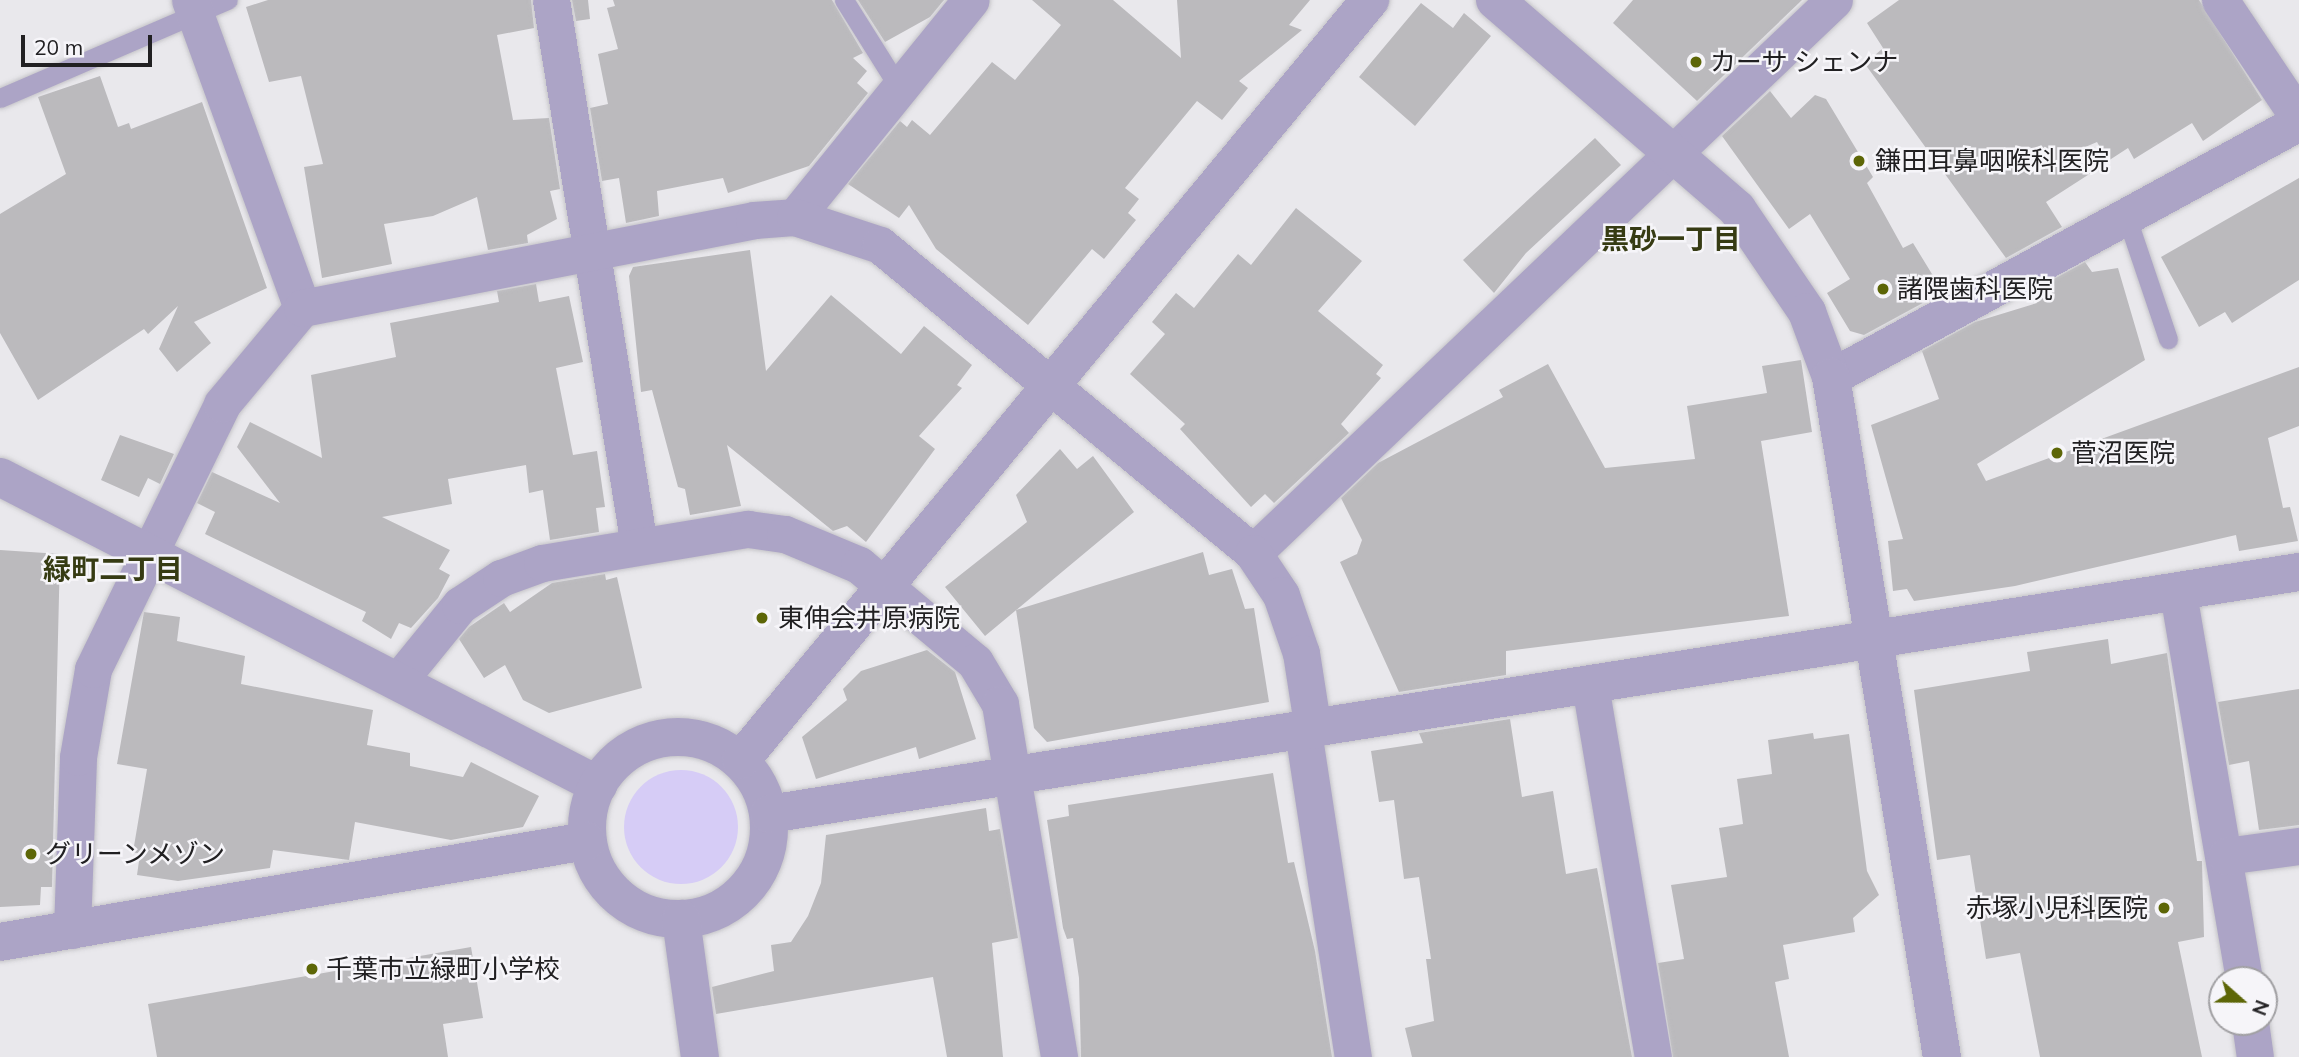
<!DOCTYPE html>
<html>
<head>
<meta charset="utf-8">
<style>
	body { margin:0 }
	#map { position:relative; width:2299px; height:1057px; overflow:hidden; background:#e9e8ec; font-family:Mulish,"Noto Sans JP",sans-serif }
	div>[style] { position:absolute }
	.green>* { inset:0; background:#d6ccf6 }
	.round { border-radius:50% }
	.building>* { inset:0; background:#bbbabd }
	.roads { filter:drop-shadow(0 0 2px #c5c4c8) drop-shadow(0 0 2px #c5c4c8) }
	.service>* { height:19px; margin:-9.5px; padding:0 9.5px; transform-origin:9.5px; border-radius:9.5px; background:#aca4c6 }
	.minor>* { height:37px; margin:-18.5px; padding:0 18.5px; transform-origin:18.5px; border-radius:18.5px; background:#aca4c6 }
	.tertiary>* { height:38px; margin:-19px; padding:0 19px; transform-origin:19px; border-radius:19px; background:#aca4c6 }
	.tertiary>.ring { margin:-19px; padding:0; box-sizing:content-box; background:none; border:38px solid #aca4c6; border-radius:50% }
	.dots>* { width:19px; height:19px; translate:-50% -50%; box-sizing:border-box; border:4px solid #f6f5f9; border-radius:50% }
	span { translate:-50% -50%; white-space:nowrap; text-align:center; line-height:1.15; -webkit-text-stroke:5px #f6f5f9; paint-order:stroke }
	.poi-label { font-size:26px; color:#212022 }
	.left { translate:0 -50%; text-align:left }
	.right { translate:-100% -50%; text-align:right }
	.neighbourhood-label { font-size:28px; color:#363b13; font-weight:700 }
	.north { position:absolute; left:2208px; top:966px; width:70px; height:70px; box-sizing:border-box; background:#f6f5f9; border:2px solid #a1a0a3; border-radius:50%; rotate:111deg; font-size:19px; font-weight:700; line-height:28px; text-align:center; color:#212022 }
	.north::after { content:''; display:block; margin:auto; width:24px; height:32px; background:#5d6607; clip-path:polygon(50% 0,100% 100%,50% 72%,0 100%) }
	.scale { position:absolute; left:21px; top:35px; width:131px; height:32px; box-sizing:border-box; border:4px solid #212022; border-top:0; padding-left:9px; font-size:21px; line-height:24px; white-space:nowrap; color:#212022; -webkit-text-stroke:5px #f6f5f9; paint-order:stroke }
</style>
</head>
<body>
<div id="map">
	<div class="green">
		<div class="round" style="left:624px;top:770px;width:114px;height:114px"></div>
	</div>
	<div class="building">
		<div style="clip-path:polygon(268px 0,531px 0,534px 28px,497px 35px,513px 120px,549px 118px,560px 189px,550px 191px,557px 219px,527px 235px,528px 243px,488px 250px,477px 197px,433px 216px,384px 224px,392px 264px,322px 278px,304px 167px,323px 164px,301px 76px,269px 82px,246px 7px)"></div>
		<div style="clip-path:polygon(572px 0,588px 0,590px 19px,576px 21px)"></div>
		<div style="clip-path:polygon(613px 0,832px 0,863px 53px,853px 58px,867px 71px,857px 83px,868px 93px,809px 166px,728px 193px,723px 178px,657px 191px,659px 216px,626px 223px,619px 178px,602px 181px,590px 108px,608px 104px,598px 54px,618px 49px,607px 8px,615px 6px)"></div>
		<div style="clip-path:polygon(858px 0,944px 0,930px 17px,885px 42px)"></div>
		<div style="clip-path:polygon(1032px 0,1113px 0,1181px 58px,1177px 0,1310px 0,1289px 25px,1302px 30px,1239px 81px,1248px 88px,1222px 120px,1197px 101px,1125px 188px,1139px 199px,1128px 213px,1136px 220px,1104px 259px,1092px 249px,1028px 325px,936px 249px,909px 205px,899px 218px,848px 184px,900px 121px,907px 127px,912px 120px,930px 135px,992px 62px,1015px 80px,1061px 25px)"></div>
		<div style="clip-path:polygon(1633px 0,1802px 0,1697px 101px,1613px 23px)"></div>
		<div style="clip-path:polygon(1899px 0,2199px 0,2262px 100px,2203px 141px,2192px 123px,2134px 159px,2128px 148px,2108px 161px,2097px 142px,2083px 148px,2091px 173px,2046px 202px,2062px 227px,2006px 258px,1865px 64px,1883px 48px,1867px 23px)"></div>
		<div style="clip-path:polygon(1421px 3px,1453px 28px,1464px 13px,1491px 36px,1415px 126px,1359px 77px)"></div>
		<div style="clip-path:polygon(100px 76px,118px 127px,129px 123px,131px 129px,202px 102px,267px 288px,194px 322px,211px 343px,177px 372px,159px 349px,178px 306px,148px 334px,144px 329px,38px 400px,0 333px,0 214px,66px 174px,38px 97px)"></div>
		<div style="clip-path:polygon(1770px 91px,1791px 118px,1815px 95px,1826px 99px,1873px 177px,1867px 183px,1903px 248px,1913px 243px,1943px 292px,1864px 335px,1850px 331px,1827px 293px,1850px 279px,1810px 214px,1789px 229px,1722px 136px)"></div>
		<div style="clip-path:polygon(1595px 138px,1621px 165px,1526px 253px,1494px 293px,1463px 260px)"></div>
		<div style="clip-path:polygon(2299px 178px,2299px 280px,2232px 323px,2225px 312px,2199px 327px,2161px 257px)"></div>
		<div style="clip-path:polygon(1296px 208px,1362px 261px,1318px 311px,1383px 365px,1376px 374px,1381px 378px,1341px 424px,1349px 433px,1274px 503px,1265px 494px,1251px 507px,1180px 429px,1185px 424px,1130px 374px,1165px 334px,1152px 322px,1176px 293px,1194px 308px,1238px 254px,1251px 265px)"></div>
		<div style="clip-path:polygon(750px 250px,766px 371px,831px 295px,901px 354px,924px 326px,972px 365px,957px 385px,962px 388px,919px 436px,935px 449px,866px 542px,847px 526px,833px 531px,727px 445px,741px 506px,690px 515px,685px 489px,678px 487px,652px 390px,641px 392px,629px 276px,633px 267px)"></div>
		<div style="clip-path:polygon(2085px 262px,2092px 272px,2118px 268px,2145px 360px,1977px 464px,1986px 481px,2299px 367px,2299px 426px,2268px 438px,2283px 508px,2290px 507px,2298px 541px,2239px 551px,2236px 535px,2015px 586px,1914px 601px,1907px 589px,1893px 591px,1888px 541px,1903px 539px,1871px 425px,1939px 399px,1922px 351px,1975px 322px,2037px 303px,2030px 292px)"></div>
		<div style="clip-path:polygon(536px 284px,539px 302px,569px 296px,583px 362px,556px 368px,573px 455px,597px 451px,605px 507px,596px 508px,599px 532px,550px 540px,543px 490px,529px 493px,526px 465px,448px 479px,452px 504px,382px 517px,450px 550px,439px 569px,450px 575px,438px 598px,411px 628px,399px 623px,391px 639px,362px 621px,366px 612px,205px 534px,215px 512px,197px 503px,212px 472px,280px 503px,237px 447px,250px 422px,322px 458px,311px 375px,396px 357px,390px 323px,499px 302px,497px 291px)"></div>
		<div style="clip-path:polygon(1801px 360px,1812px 432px,1761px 441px,1789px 616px,1506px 651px,1506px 675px,1399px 692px,1340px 562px,1357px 554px,1362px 540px,1341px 498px,1378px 463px,1503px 397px,1499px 390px,1548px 364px,1605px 468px,1695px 459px,1687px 406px,1767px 393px,1762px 366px)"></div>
		<div style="clip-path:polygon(120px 435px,174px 454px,160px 484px,148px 478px,139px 497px,101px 480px)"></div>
		<div style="clip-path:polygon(1060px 449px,1077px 469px,1093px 456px,1134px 512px,985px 636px,945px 587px,1027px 522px,1016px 495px)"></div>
		<div style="clip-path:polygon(0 550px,60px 554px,52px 887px,41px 887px,40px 905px,0 907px)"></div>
		<div style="clip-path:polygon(1203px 552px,1209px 575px,1232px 569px,1245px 609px,1254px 608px,1269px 702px,1047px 742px,1034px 728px,1016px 610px)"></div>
		<div style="clip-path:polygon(605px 574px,606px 580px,617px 577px,642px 688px,549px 713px,523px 700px,505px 665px,484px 678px,459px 639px,469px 627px,504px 603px,510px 612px,552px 583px)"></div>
		<div style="clip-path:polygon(144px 612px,180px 617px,177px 641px,245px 656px,241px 684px,373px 710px,367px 745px,410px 753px,410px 766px,463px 777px,471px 762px,539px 796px,523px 827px,451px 840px,355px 822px,349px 860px,273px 850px,270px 868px,178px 881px,137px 875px,140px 854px,133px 852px,147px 769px,117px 764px)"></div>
		<div style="clip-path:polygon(2108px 639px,2111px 664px,2167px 653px,2197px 861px,2202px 861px,2204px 937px,2178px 942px,2202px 1057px,2040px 1057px,2020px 953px,1986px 959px,1970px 855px,1937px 860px,1914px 690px,2030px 671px,2027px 652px)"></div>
		<div style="clip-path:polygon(927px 650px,955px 672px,976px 739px,919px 759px,916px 747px,816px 779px,802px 737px,847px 700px,843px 689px,861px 671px)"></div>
		<div style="clip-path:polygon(2299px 689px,2299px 825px,2259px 830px,2249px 761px,2229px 765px,2218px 702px)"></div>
		<div style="clip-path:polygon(1510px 719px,1522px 797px,1553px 791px,1566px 874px,1597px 868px,1632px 1057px,1412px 1057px,1405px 1028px,1434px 1021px,1426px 959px,1431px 959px,1419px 877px,1404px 879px,1394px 800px,1379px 802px,1371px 751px,1423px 743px,1419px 733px)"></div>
		<div style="clip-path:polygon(1813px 733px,1814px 739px,1849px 734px,1867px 871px,1879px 895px,1853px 918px,1855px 932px,1783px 945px,1789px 979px,1775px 982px,1789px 1057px,1673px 1057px,1658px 963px,1684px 959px,1671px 885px,1727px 877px,1719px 828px,1743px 824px,1737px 779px,1772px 774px,1768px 740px)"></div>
		<div style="clip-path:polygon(1273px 773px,1288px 863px,1294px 862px,1315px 951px,1332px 1057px,1081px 1057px,1079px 978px,1073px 938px,1067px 939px,1063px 928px,1047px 820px,1069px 816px,1068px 805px)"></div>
		<div style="clip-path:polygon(986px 808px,989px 831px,1000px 829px,1018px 938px,992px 943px,1003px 1057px,947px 1057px,933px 977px,716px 1014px,712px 987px,774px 971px,771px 945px,791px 942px,808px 916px,821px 883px,826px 835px)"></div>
		<div style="clip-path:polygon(471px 947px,483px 1018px,443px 1024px,448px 1057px,157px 1057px,148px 1004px)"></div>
	</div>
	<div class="roads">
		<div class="service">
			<div style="left:844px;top:0;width:102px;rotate:57.9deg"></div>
			<div style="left:0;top:98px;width:248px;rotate:-23.3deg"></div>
			<div style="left:2127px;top:218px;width:128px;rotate:71.3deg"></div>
		</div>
		<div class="minor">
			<div style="left:190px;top:0;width:328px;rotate:70deg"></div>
			<div style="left:551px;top:0;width:552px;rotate:80.83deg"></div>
			<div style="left:2220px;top:0;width:142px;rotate:56.2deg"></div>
			<div style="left:795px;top:217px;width:279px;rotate:-51deg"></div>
			<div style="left:1831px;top:377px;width:533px;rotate:-28.58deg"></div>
			<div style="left:1253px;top:553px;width:802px;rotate:-43.59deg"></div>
			<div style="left:2178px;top:593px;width:393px;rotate:80.3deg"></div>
			<div style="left:399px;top:680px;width:97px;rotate:-50.9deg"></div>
			<div style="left:460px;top:605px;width:49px;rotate:-33.4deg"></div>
			<div style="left:501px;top:578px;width:44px;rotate:-20.1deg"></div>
			<div style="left:542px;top:563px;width:209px;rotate:-9.4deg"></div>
			<div style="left:748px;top:529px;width:37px;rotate:8deg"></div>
			<div style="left:785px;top:534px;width:80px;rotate:22.7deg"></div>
			<div style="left:859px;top:565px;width:151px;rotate:39.9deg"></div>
			<div style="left:975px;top:662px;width:49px;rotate:59.2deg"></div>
			<div style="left:1000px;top:704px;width:358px;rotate:80.5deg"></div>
			<div style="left:1590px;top:685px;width:377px;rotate:80.4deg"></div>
			<div style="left:1303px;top:731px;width:330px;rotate:81.3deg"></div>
			<div style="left:2226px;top:856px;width:74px;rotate:-7.8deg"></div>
			<div style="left:72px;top:930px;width:173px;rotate:-88deg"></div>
			<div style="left:78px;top:757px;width:89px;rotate:-80.3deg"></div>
			<div style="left:93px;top:669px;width:295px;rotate:-64deg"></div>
			<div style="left:222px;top:404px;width:125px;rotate:-50.2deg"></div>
			<div style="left:302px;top:308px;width:460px;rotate:-11deg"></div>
			<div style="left:754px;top:220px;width:41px;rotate:-4.2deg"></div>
			<div style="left:795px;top:217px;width:89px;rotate:18.2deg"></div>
			<div style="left:880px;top:245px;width:484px;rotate:39.5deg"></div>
			<div style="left:1253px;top:553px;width:50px;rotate:56.3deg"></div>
			<div style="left:1281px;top:595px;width:61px;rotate:71deg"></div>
			<div style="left:1301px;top:653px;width:78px;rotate:81.1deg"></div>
			<div style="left:2250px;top:1022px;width:35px;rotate:82deg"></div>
		</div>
		<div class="tertiary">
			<div style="left:1495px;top:0;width:320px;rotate:40.8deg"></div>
			<div style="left:1737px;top:209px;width:125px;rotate:55.8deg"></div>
			<div style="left:1807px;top:312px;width:69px;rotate:69.7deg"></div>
			<div style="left:1831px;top:377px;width:689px;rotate:80.73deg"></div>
			<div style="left:0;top:477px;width:673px;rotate:27.25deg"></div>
			<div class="ring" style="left:587px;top:737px;width:144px;height:144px"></div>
			<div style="left:741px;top:760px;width:987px;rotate:-50.39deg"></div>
			<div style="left:769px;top:814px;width:1549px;rotate:-8.99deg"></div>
			<div style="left:681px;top:919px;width:139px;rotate:82.2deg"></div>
			<div style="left:0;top:942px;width:595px;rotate:-9.78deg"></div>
		</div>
	</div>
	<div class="dots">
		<div style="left:1696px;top:62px;background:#5d6607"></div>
		<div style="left:1859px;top:161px;background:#5d6607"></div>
		<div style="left:1883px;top:289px;background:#5d6607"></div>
		<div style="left:2057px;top:453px;background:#5d6607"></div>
		<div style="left:762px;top:618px;background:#5d6607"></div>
		<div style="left:31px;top:854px;background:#5d6607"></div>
		<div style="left:2164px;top:908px;background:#5d6607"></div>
		<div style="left:312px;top:969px;background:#5d6607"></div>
	</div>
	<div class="poi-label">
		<span class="left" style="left:1710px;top:62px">カーサ シェンナ</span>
		<span class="left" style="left:1875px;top:161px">鎌田耳鼻咽喉科医院</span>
		<span class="left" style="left:1897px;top:289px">諸隈歯科医院</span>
		<span class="left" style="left:2071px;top:453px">菅沼医院</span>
		<span class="left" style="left:778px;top:618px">東伸会井原病院</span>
		<span class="left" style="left:45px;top:854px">グリーンメゾン</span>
		<span class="right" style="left:2148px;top:908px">赤塚小児科医院</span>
		<span class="left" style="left:326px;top:969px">千葉市立緑町小学校</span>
	</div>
	<div class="neighbourhood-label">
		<span style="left:1671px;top:239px">黒砂一丁目</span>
		<span style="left:113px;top:569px">緑町二丁目</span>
	</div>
	<div class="north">N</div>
	<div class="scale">20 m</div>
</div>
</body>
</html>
